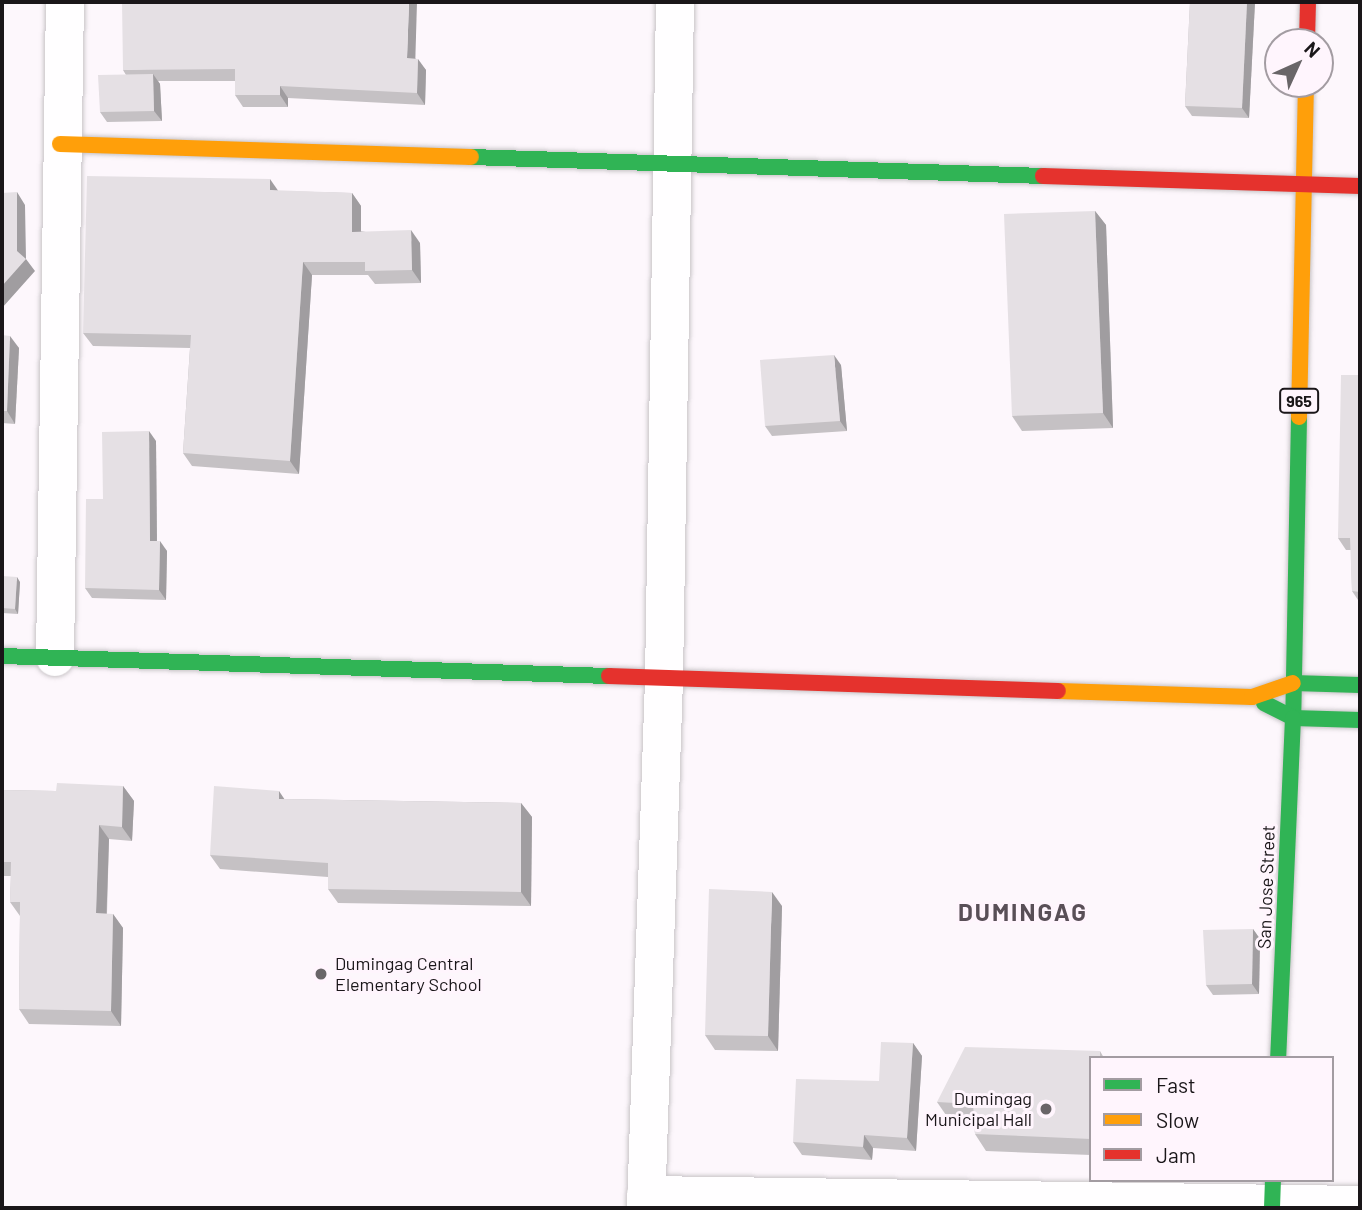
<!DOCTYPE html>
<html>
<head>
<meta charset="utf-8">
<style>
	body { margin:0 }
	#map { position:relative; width:1362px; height:1210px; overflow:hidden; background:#fdf7fc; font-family:Barlow,sans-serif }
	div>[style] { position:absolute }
	.roads { filter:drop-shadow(0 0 2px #c8c4c7) drop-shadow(0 0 2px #c8c4c7) }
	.street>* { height:38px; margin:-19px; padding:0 19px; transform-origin:19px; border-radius:19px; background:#fffeff }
	.fast>* { height:16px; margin:-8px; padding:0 8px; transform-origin:8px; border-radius:8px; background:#30b455 }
	.slow>* { height:16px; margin:-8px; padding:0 8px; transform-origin:8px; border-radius:8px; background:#ff9f0a }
	.jam>* { height:16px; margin:-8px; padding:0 8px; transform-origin:8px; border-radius:8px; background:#e5322d }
	.wall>* { inset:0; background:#c5c1c4 }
	.shaded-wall>* { inset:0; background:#a09da0 }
	.building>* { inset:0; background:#e5e0e4 }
	.dots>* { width:19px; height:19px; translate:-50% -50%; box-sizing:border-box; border:4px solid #fff5fd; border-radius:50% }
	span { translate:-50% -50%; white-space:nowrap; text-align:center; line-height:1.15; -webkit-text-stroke:6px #fff5fd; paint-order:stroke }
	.shield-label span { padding:2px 5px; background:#fff5fd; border:2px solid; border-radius:5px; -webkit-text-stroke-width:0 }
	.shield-label { font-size:16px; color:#1a1619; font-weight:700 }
	.street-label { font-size:18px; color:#1a1619 }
	.poi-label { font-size:18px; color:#1a1619 }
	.left { translate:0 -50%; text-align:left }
	.right { translate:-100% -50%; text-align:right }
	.district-label { font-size:24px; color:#594f57; font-weight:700; letter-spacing:2px }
	.frame { position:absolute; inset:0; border:4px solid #1a1619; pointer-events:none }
	.legend { position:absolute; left:1089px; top:1056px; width:245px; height:126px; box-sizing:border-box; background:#fff5fd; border:2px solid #a39ca2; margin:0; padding:9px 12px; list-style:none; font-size:21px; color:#1a1619 }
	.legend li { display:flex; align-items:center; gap:14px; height:35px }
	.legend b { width:35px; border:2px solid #a39ca2 }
	.north { position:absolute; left:1264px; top:28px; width:70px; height:70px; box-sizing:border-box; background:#fff5fd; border:2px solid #a39ca2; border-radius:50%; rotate:45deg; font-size:19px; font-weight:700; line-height:28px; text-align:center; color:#1a1619 }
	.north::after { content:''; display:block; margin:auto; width:24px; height:32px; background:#696568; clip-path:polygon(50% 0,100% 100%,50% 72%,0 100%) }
</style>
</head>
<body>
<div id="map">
	<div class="roads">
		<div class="street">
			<div style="left:55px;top:657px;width:655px;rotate:-89.13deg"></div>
			<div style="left:646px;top:1195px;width:714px;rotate:0.8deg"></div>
			<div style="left:646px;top:1208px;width:529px;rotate:-88.05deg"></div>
			<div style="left:664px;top:679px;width:677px;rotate:-89.07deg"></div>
		</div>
		<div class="fast">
			<div style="left:471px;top:157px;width:572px;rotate:1.9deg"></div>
			<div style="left:1299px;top:417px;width:301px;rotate:91.1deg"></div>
			<div style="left:1293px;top:718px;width:67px;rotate:1.7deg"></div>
			<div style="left:2px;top:656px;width:607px;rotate:1.89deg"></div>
			<div style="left:1293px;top:683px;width:67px;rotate:1.7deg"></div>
			<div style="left:1264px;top:703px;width:33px;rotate:27deg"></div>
			<div style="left:1293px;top:718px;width:340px;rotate:92.5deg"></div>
			<div style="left:1272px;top:1208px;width:28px;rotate:-88deg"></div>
		</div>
		<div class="slow">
			<div style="left:60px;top:144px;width:411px;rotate:1.8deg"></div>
			<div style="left:1299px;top:417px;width:333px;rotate:-88.8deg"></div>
			<div style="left:1058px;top:691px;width:194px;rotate:1.8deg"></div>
			<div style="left:1252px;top:697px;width:43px;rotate:-18.9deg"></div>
		</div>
		<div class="jam">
			<div style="left:1307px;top:42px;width:40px;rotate:-88.6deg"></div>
			<div style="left:1043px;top:176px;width:317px;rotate:1.8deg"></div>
			<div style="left:609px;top:676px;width:449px;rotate:1.9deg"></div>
		</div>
	</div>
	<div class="wall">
		<div style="clip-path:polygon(1190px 2px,1255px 2px,1249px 118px,1192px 116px,1185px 106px)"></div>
		<div style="clip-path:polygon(415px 58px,426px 70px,425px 105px,288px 98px,288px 107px,243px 107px,235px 95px,235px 81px,158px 81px,160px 84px,162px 121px,107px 122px,100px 112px,126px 75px,123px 70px)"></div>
		<div style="clip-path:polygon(279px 191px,352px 193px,361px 206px,361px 231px,420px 243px,421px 283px,375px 284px,368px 275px,312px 275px,299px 474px,192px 466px,183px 453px,190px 348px,93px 346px,83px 333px)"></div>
		<div style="clip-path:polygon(1095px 211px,1106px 225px,1113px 428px,1022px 431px,1012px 416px)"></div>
		<div style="clip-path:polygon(2px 335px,19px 348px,15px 424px,2px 423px)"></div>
		<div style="clip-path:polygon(841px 365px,847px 431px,772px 436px,765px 426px)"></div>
		<div style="clip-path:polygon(1360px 375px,1360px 603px,1352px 591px,1351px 550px,1346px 550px,1338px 538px)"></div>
		<div style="clip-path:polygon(156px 441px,157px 541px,167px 551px,166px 600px,92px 598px,85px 588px,103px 499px)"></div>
		<div style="clip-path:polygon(2px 576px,20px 582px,18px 614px,2px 613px)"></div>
		<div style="clip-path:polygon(123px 786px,134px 801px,132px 841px,109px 839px,107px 914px,113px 914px,123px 928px,121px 1026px,29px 1024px,19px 1009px,20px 916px,10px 902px,11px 876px,2px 876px,2px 790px,56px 791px)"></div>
		<div style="clip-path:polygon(285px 799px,521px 803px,532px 817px,531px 906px,338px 903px,328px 889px,328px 877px,220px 869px,210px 855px)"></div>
		<div style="clip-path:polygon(782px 906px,778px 1051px,715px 1050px,705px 1035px)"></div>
		<div style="clip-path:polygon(1253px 929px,1260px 939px,1259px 994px,1213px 995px,1206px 985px)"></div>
		<div style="clip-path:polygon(913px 1043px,922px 1056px,916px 1151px,873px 1148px,872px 1160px,802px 1155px,793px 1142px,879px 1081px)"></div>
		<div style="clip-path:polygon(1100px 1051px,1104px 1058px,1091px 1058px,1091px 1155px,986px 1151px,975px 1134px,974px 1119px,948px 1118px,937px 1102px)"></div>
	</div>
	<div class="shaded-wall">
		<div style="clip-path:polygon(409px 2px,417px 2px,415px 70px,407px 58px)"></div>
		<div style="clip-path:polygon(1247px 2px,1255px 2px,1249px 118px,1242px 108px)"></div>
		<div style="clip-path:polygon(418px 59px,426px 70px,425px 105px,417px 93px)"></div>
		<div style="clip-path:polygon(153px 74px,160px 84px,162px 121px,154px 111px)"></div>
		<div style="clip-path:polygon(280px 86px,288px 98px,288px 107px,280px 95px)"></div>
		<div style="clip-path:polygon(270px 179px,279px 192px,270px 190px)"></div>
		<div style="clip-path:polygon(17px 192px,25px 205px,26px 259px,35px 271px,2px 308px,2px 286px,17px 251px)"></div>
		<div style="clip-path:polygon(352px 193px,361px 206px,361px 245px,352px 232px)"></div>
		<div style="clip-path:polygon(1095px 211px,1106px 225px,1113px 428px,1103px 413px)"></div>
		<div style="clip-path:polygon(411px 230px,420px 243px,421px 283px,412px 270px)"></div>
		<div style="clip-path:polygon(303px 262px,312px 275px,299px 474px,290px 461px)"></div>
		<div style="clip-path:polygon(10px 336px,19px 348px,15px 424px,7px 411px)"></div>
		<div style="clip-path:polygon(834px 355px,841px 365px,847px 431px,840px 421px)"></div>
		<div style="clip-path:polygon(149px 431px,156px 441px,157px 551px,150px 541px)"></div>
		<div style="clip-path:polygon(160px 541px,167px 551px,166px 600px,159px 590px)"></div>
		<div style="clip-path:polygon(17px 577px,20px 582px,18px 614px,15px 609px)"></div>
		<div style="clip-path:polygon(123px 786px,134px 801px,132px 841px,122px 827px)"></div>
		<div style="clip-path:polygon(279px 791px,289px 806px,279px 799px)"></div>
		<div style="clip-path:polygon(521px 803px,532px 817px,531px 906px,521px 892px)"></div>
		<div style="clip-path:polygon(99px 825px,109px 839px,106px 928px,96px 913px)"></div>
		<div style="clip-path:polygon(772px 892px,782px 906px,778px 1051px,768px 1036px)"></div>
		<div style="clip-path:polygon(113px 914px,123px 928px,121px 1026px,111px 1011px)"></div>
		<div style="clip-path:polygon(1253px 929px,1260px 939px,1259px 994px,1252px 984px)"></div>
		<div style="clip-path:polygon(913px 1043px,922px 1056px,916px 1151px,907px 1138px)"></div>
		<div style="clip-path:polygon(864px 1135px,873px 1148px,872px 1160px,863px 1147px)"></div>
	</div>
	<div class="building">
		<div style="clip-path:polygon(122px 2px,409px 2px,407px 58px,418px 59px,417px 93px,280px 86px,280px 95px,235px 95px,235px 69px,123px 70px)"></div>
		<div style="clip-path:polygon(1190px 2px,1247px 2px,1242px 108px,1185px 106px)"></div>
		<div style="clip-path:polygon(153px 74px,154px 111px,100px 112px,98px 75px)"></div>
		<div style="clip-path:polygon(87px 176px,270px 179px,270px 190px,352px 193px,352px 232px,411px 230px,412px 270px,365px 271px,365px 262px,303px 262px,290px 461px,183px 453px,191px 335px,83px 333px)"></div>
		<div style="clip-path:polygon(17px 192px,17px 251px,26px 259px,2px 286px,2px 193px)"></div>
		<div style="clip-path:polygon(1095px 211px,1103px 413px,1012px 416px,1004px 214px)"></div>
		<div style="clip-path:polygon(2px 335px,10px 336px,7px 411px,2px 411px)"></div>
		<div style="clip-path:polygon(834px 355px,840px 421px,765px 426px,760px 360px)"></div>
		<div style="clip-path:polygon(1341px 375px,1360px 375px,1360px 592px,1352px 591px,1350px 538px,1338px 538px)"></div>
		<div style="clip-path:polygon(149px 431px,150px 541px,160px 541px,159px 590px,85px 588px,86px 499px,103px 499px,102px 432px)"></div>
		<div style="clip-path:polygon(2px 576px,17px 577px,15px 609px,2px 608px)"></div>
		<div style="clip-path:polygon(57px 783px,123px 786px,122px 827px,99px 825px,96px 913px,113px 914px,111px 1011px,19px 1009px,20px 902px,10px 902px,11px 862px,2px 862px,2px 790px,56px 791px)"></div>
		<div style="clip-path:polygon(214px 786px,279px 791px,279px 799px,521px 803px,521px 892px,328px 889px,328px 863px,210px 855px)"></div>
		<div style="clip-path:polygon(709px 889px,772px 892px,768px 1036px,705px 1035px)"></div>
		<div style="clip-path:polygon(1253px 929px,1252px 984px,1206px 985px,1203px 930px)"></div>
		<div style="clip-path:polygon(881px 1042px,913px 1043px,907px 1138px,864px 1135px,863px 1147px,793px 1142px,796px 1079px,879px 1081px)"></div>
		<div style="clip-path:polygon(965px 1047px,1100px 1051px,1100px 1058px,1091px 1058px,1091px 1139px,975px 1134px,973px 1104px,937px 1102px)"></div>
	</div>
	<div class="dots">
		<div style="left:321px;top:974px;background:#696568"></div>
		<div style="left:1046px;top:1109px;background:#696568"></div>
	</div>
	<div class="shield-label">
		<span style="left:1299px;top:401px">965</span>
	</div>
	<div class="street-label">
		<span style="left:1266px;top:887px;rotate:-88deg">San Jose Street</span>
	</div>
	<div class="poi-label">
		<span class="left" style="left:335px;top:974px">Dumingag Central<br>Elementary School</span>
		<span class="right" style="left:1032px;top:1109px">Dumingag<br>Municipal Hall</span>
	</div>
	<div class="district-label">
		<span style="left:1023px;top:912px">DUMINGAG</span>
	</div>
	<div class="frame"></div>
	<ul class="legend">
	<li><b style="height:9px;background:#30b455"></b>Fast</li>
	<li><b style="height:9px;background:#ff9f0a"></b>Slow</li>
	<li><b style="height:9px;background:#e5322d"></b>Jam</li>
	</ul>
	<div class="north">N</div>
</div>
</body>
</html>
